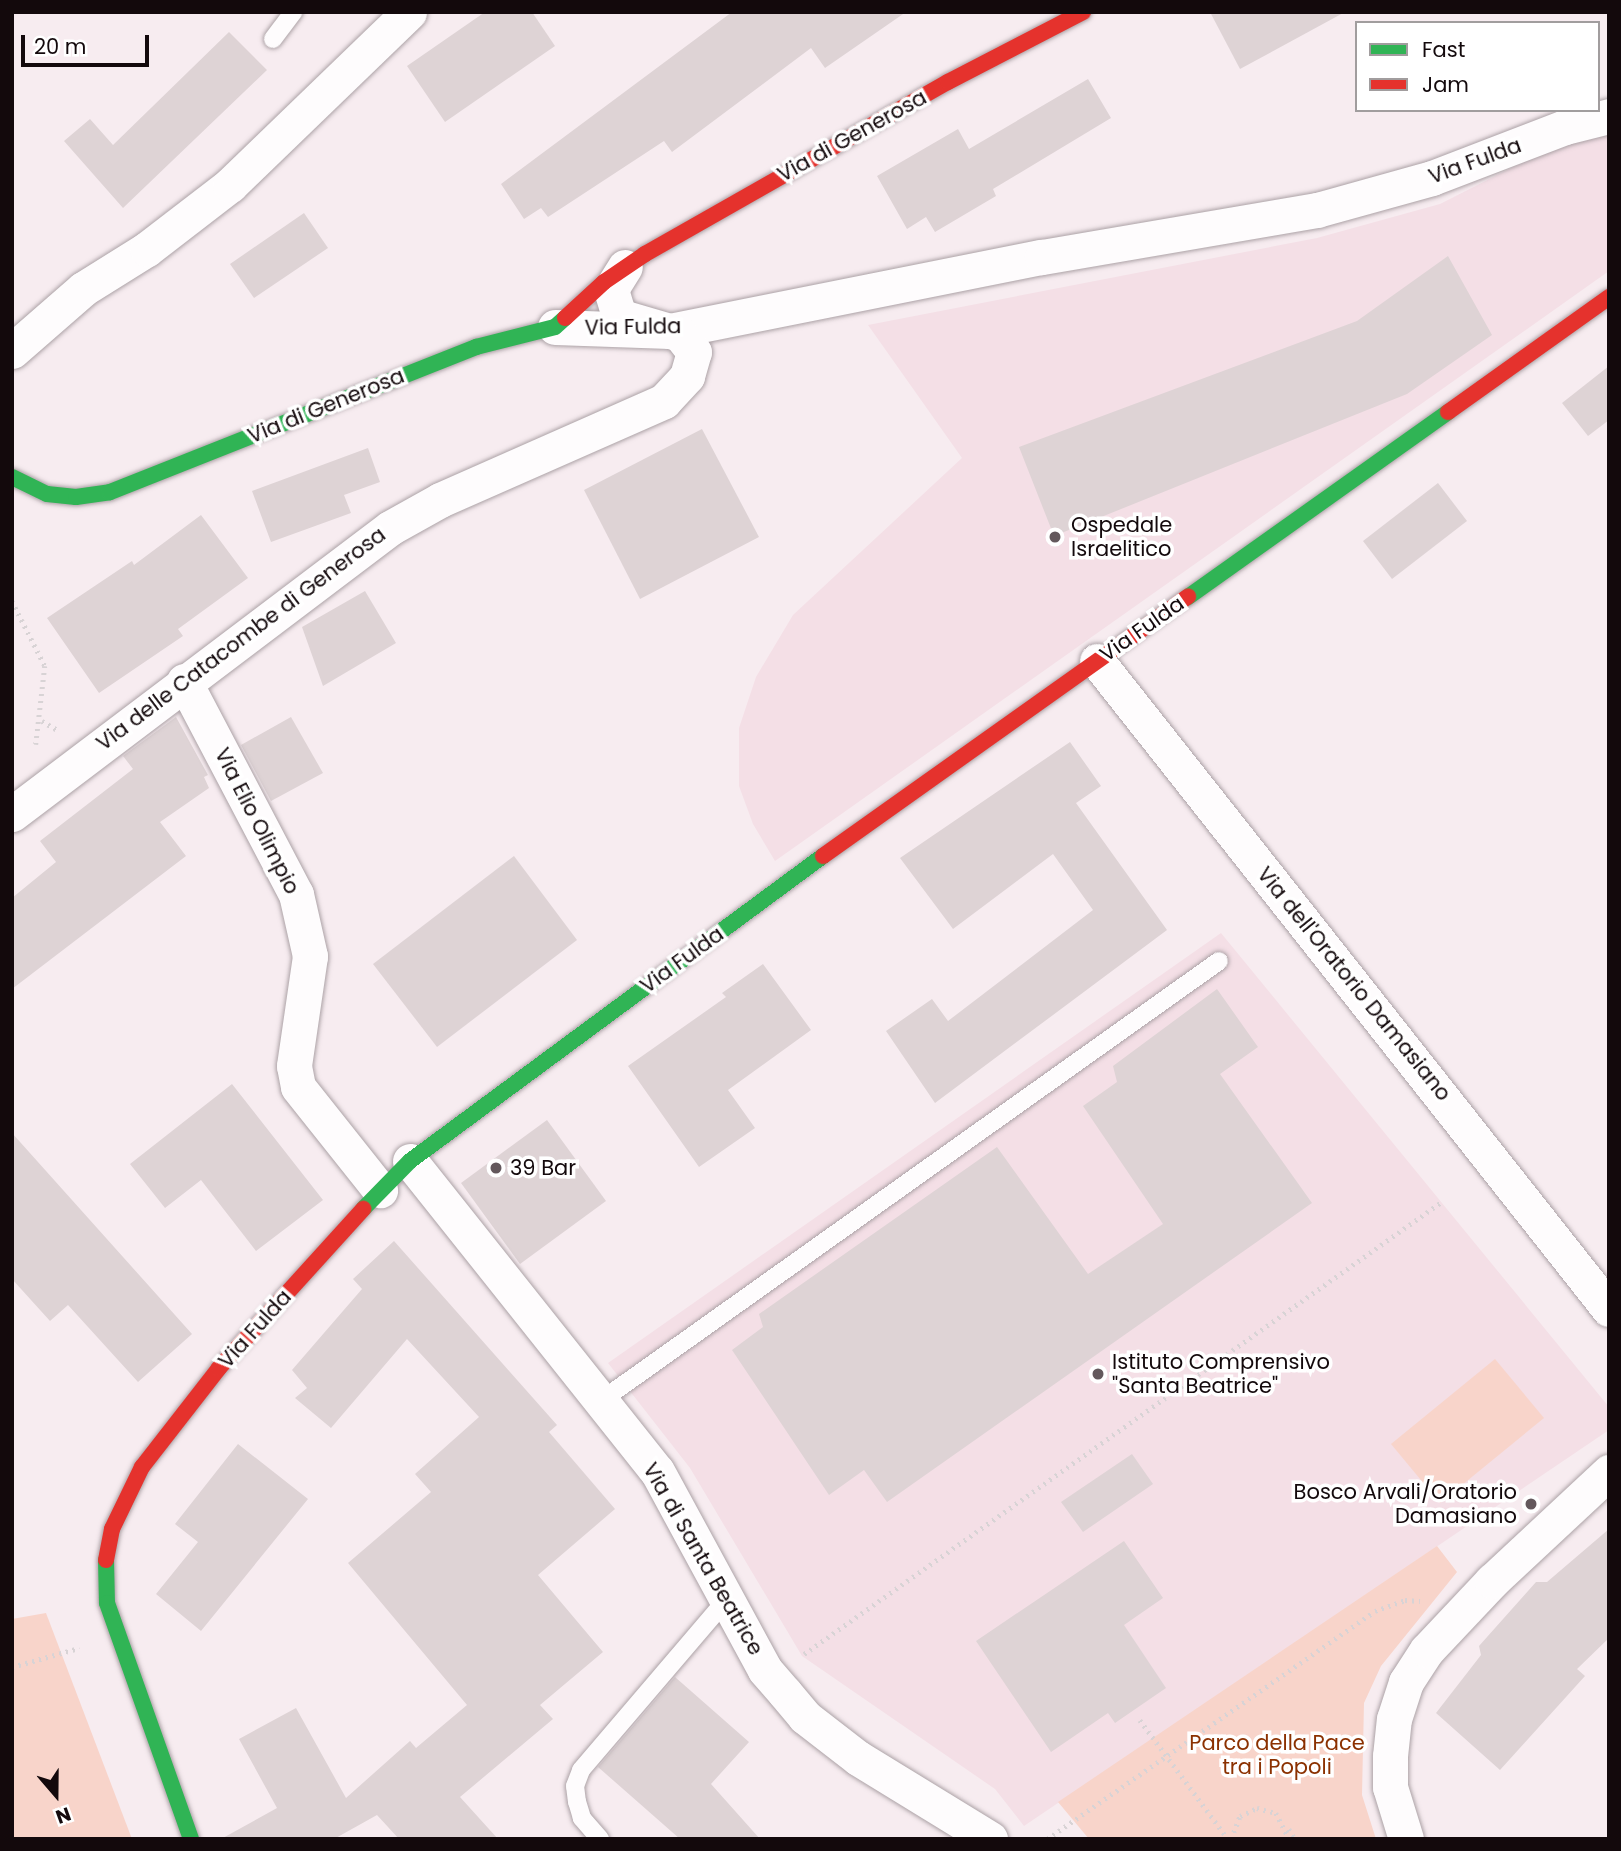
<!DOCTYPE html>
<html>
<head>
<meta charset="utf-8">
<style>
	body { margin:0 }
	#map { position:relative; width:1621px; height:1851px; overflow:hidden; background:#f7ecf0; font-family:Poppins,sans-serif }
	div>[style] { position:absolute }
	.built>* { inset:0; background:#f4dfe6 }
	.green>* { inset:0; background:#f8d4ca }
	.building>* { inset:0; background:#ded3d5 }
	.path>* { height:4.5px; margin-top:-2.25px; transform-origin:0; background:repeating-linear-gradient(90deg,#d8d3d5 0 2px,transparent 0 7px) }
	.roads { filter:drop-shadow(0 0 2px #aca2a6) drop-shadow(0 0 2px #aca2a6) }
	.lane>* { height:18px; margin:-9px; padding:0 9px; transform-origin:9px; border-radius:9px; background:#fefcfd }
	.street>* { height:35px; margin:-17.5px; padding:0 17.5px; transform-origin:17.5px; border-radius:17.5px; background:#fefcfd }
	.fast>* { height:16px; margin:-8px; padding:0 8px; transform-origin:8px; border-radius:8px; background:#30b455 }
	.jam>* { height:16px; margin:-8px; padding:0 8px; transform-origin:8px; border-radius:8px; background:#e5322d }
	.dots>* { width:19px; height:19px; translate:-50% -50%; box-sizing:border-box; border:4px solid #fff; border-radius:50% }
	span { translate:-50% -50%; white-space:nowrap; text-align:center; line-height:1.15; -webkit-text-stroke:7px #fff; paint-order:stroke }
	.street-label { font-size:21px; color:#13090c }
	.poi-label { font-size:21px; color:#13090c }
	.left { translate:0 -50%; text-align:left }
	.right { translate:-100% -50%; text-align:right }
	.park-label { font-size:21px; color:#8b3101 }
	.frame { position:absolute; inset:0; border:14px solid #13090c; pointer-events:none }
	.legend { position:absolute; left:1355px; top:21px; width:245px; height:91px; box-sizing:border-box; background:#fff; border:2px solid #a19d9e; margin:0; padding:9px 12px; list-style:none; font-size:21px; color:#13090c }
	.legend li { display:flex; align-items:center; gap:14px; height:35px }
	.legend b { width:35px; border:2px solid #a19d9e }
	.north { position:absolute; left:21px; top:1760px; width:70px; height:70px; -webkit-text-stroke:5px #fff; paint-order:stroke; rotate:160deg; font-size:19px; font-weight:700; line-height:28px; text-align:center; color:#13090c }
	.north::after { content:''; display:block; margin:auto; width:24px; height:32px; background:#13090c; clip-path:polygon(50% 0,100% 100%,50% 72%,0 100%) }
	.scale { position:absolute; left:21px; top:35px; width:128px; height:32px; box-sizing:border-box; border:4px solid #13090c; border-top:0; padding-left:9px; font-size:21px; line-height:24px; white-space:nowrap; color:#13090c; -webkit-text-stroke:5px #fff; paint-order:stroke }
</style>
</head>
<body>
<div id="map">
	<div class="built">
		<div style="clip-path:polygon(1609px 130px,1609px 271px,775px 861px,753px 824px,739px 786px,739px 728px,756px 677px,793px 615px,962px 458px,868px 325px,1317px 238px,1440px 204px,1580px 133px)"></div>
		<div style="clip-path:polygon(1221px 933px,1609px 1407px,1609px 1430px,1024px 1826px,995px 1789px,802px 1656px,690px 1468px,608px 1363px)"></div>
	</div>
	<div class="green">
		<div style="clip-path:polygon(1495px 1359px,1544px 1418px,1440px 1503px,1391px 1444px)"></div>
		<div style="clip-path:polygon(1437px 1546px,1457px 1572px,1381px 1666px,1364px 1703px,1362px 1795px,1376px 1839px,1089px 1839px,1058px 1802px)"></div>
		<div style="clip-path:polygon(46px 1613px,132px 1839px,12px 1839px,12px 1619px)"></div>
	</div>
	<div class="building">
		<div style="clip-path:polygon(485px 12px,532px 12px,555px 46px,445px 122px,407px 66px)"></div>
		<div style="clip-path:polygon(732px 12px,906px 12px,825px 68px,811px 48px,672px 152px,664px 141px,548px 217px,541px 208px,524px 219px,501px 184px)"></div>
		<div style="clip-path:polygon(1210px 12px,1345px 12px,1240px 69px)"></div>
		<div style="clip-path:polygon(229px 32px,267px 70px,123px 208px,64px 141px,90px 119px,113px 145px)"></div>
		<div style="clip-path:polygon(1088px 79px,1111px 118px,993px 189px,996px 196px,935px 232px,926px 217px,907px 229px,877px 176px,958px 129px,969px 149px)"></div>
		<div style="clip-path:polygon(304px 213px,328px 248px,254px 298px,230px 264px)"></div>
		<div style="clip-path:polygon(1448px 256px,1492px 335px,1407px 394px,1054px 536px,1019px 447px,1357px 321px)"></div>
		<div style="clip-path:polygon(1609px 366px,1609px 420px,1588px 436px,1562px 403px)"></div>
		<div style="clip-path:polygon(702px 429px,759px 537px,640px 599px,584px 490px)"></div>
		<div style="clip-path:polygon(368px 448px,380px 482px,344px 495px,351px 513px,271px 542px,252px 491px)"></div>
		<div style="clip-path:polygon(1438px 483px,1467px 521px,1392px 579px,1363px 541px)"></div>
		<div style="clip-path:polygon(201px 515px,248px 578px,178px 629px,183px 636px,99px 693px,47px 618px,132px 561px,134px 565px)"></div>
		<div style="clip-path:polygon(365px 591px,396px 643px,323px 686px,302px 627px)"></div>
		<div style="clip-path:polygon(176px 717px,208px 775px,204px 777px,209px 788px,160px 822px,186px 856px,12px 989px,12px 898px,56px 862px,40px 841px,133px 769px,123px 756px)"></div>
		<div style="clip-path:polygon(291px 717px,323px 773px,271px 801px,241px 745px)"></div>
		<div style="clip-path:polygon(1070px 742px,1101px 786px,1076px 803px,1167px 930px,935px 1103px,886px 1031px,932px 999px,948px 1021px,1093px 910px,1053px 854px,953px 929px,900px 858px)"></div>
		<div style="clip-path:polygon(514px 856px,577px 940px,437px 1047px,373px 964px)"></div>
		<div style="clip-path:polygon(763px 964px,811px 1030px,728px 1090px,755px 1128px,699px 1167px,628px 1066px,726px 997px,722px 993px)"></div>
		<div style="clip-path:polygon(1217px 989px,1258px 1047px,1220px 1074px,1312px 1203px,887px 1502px,864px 1470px,829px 1495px,732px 1350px,763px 1327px,759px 1314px,997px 1147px,1088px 1274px,1163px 1224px,1083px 1106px,1117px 1082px,1113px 1066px)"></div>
		<div style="clip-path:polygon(232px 1084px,323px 1200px,256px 1251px,201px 1180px,165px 1208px,130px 1164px)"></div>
		<div style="clip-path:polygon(547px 1120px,606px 1201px,520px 1264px,461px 1183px)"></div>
		<div style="clip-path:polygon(12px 1133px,192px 1334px,138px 1382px,68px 1305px,50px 1321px,12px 1279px)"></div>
		<div style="clip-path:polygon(394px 1241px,557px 1425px,549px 1432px,615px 1509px,538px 1575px,603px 1652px,540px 1705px,553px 1719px,460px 1797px,498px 1839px,399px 1839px,377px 1815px,334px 1839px,221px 1839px,277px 1808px,239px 1739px,296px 1708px,346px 1798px,410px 1741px,416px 1748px,467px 1705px,348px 1563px,431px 1492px,415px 1474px,479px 1417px,407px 1339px,331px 1428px,295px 1398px,307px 1388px,292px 1370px,362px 1289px,353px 1279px)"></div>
		<div style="clip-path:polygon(238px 1444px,308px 1499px,201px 1631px,156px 1594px,198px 1542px,175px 1524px)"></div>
		<div style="clip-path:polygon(1132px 1454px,1153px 1484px,1083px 1532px,1061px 1502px)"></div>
		<div style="clip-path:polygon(1609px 1529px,1609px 1638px,1577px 1669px,1585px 1676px,1500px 1770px,1436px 1713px,1481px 1655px,1479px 1646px,1536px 1582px,1547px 1582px)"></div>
		<div style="clip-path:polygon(1124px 1541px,1163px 1598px,1124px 1625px,1166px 1688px,1115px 1723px,1108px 1713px,1051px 1752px,976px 1641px)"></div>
		<div style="clip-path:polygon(675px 1677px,749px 1742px,711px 1784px,760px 1839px,680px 1839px,598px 1767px)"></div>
	</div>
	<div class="path">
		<div style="left:12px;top:601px;width:73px;rotate:63.1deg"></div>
		<div style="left:45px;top:666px;width:79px;rotate:96.6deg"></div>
		<div style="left:42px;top:721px;width:20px;rotate:30deg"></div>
		<div style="left:804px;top:1654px;width:780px;rotate:-35.34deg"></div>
		<div style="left:12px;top:1667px;width:70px;rotate:-15.8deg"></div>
		<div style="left:1140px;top:1720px;width:148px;rotate:53.5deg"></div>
		<div style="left:1289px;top:1829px;width:12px;rotate:59deg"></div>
		<div style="left:1047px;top:1839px;width:399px;rotate:-34.8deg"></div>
		<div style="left:1375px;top:1611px;width:32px;rotate:-20deg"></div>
		<div style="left:1405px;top:1600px;width:15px;rotate:4deg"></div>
		<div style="left:1231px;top:1839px;width:25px;rotate:-69deg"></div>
		<div style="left:1240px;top:1816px;width:19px;rotate:-25deg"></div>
		<div style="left:1257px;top:1808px;width:20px;rotate:15deg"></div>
		<div style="left:1276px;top:1813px;width:29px;rotate:63deg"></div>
	</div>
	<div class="roads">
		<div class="lane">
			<div style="left:273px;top:39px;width:34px;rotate:-53deg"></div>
			<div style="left:602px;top:1400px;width:757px;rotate:-35.43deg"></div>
			<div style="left:600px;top:1839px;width:28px;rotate:-131deg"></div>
			<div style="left:582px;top:1818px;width:17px;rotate:-107deg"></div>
			<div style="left:577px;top:1802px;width:16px;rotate:-97deg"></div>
			<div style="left:575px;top:1786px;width:17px;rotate:-69deg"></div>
			<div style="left:581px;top:1770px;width:225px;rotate:-49.5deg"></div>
		</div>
		<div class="street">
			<div style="left:555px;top:327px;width:115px;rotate:2deg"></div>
			<div style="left:670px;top:331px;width:379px;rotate:-11.3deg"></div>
			<div style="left:1042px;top:257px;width:279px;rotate:-9.7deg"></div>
			<div style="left:1317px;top:210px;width:119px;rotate:-15.5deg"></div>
			<div style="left:1432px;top:178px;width:142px;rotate:-21deg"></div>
			<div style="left:1565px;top:127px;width:45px;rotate:-14deg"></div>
			<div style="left:12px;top:351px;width:94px;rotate:-41.1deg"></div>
			<div style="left:83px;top:289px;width:75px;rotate:-32deg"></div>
			<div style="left:147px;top:249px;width:105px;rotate:-37.6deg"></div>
			<div style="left:230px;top:185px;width:249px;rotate:-44deg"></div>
			<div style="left:1097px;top:661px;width:826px;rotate:51.69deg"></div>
			<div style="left:184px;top:681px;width:241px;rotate:62.3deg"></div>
			<div style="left:296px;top:894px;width:64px;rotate:77.3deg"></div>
			<div style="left:310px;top:956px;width:111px;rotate:98.3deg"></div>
			<div style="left:294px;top:1066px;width:21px;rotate:79deg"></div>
			<div style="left:298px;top:1087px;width:132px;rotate:51.5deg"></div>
			<div style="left:12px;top:814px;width:474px;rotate:-37.1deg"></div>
			<div style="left:390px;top:528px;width:57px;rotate:-29.2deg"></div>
			<div style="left:440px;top:500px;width:245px;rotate:-23.8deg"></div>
			<div style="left:664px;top:401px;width:34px;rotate:-47deg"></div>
			<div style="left:687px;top:376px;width:25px;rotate:-74deg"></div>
			<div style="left:694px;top:352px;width:23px;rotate:-128deg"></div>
			<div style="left:680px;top:334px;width:64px;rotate:-163.6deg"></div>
			<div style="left:619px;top:316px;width:28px;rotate:-107deg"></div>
			<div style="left:611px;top:289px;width:26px;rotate:-58deg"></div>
			<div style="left:410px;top:1161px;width:396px;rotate:51.5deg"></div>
			<div style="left:657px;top:1471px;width:226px;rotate:61.5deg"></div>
			<div style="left:765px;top:1670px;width:30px;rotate:49deg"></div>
			<div style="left:785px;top:1693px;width:31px;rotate:50deg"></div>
			<div style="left:805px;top:1717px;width:67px;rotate:37.7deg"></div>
			<div style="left:858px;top:1758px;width:155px;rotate:31.5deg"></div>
			<div style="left:1406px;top:1839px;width:54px;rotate:-107.1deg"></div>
			<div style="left:1390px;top:1787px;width:31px;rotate:-90deg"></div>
			<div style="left:1390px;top:1756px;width:37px;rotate:-84deg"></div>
			<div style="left:1394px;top:1719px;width:39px;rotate:-72deg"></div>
			<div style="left:1406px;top:1682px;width:38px;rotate:-57deg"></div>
			<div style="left:1427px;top:1650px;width:95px;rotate:-46.7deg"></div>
			<div style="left:1492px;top:1581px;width:160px;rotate:-43deg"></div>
		</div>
		<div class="fast">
			<div style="left:12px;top:477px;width:39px;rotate:26deg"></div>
			<div style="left:47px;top:494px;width:29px;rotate:6deg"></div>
			<div style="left:76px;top:497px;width:34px;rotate:-8deg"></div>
			<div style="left:110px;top:492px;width:394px;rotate:-21.6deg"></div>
			<div style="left:476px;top:347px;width:81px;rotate:-14.2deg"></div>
			<div style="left:555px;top:327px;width:13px;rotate:-42deg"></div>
			<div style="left:1188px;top:597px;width:319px;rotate:-35.4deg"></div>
			<div style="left:363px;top:1209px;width:67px;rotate:-45.6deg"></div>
			<div style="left:410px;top:1161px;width:513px;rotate:-36.45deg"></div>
			<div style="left:106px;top:1560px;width:43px;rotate:88.7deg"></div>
			<div style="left:107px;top:1603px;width:251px;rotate:70.4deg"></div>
		</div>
		<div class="jam">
			<div style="left:565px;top:318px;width:53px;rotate:-42.7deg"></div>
			<div style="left:604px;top:282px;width:50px;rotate:-34.3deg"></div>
			<div style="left:645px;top:254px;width:348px;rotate:-29.6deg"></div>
			<div style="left:948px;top:82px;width:152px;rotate:-27.4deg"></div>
			<div style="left:1448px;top:412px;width:198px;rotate:-35.5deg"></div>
			<div style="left:823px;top:856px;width:448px;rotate:-35.4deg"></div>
			<div style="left:106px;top:1560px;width:32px;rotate:-79deg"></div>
			<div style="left:112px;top:1529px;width:69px;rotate:-64.2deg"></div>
			<div style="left:142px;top:1467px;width:125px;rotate:-52.1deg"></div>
			<div style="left:219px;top:1368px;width:215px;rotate:-47.8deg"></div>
		</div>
	</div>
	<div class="dots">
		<div style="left:1055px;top:537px;background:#63585c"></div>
		<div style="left:496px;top:1168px;background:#63585c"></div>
		<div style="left:1098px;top:1374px;background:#63585c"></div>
		<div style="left:1531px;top:1504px;background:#63585c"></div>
	</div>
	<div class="street-label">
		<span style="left:852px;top:136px;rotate:-29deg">Via di Generosa</span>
		<span style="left:1475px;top:161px;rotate:-20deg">Via Fulda</span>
		<span style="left:633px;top:327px;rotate:-1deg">Via Fulda</span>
		<span style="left:326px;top:406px;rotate:-22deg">Via di Generosa</span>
		<span style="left:1142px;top:629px;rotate:-35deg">Via Fulda</span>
		<span style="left:241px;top:639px;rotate:-37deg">Via delle Catacombe di Generosa</span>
		<span style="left:257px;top:821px;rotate:63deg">Via Elio Olimpio</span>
		<span style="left:682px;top:960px;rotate:-36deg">Via Fulda</span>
		<span style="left:1354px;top:984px;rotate:51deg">Via dell'Oratorio Damasiano</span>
		<span style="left:255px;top:1329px;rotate:-48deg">Via Fulda</span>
		<span style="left:703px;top:1559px;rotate:60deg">Via di Santa Beatrice</span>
	</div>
	<div class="poi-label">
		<span class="left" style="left:1071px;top:537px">Ospedale<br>Israelitico</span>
		<span class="left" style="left:510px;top:1168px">39 Bar</span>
		<span class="left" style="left:1112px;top:1374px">Istituto Comprensivo<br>"Santa Beatrice"</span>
		<span class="right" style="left:1517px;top:1504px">Bosco Arvali/Oratorio<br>Damasiano</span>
	</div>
	<div class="park-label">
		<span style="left:1277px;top:1755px">Parco della Pace<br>tra i Popoli</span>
	</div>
	<div class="frame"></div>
	<ul class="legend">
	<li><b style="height:9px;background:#30b455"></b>Fast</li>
	<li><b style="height:9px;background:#e5322d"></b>Jam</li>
	</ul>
	<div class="north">N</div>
	<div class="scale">20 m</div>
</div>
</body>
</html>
